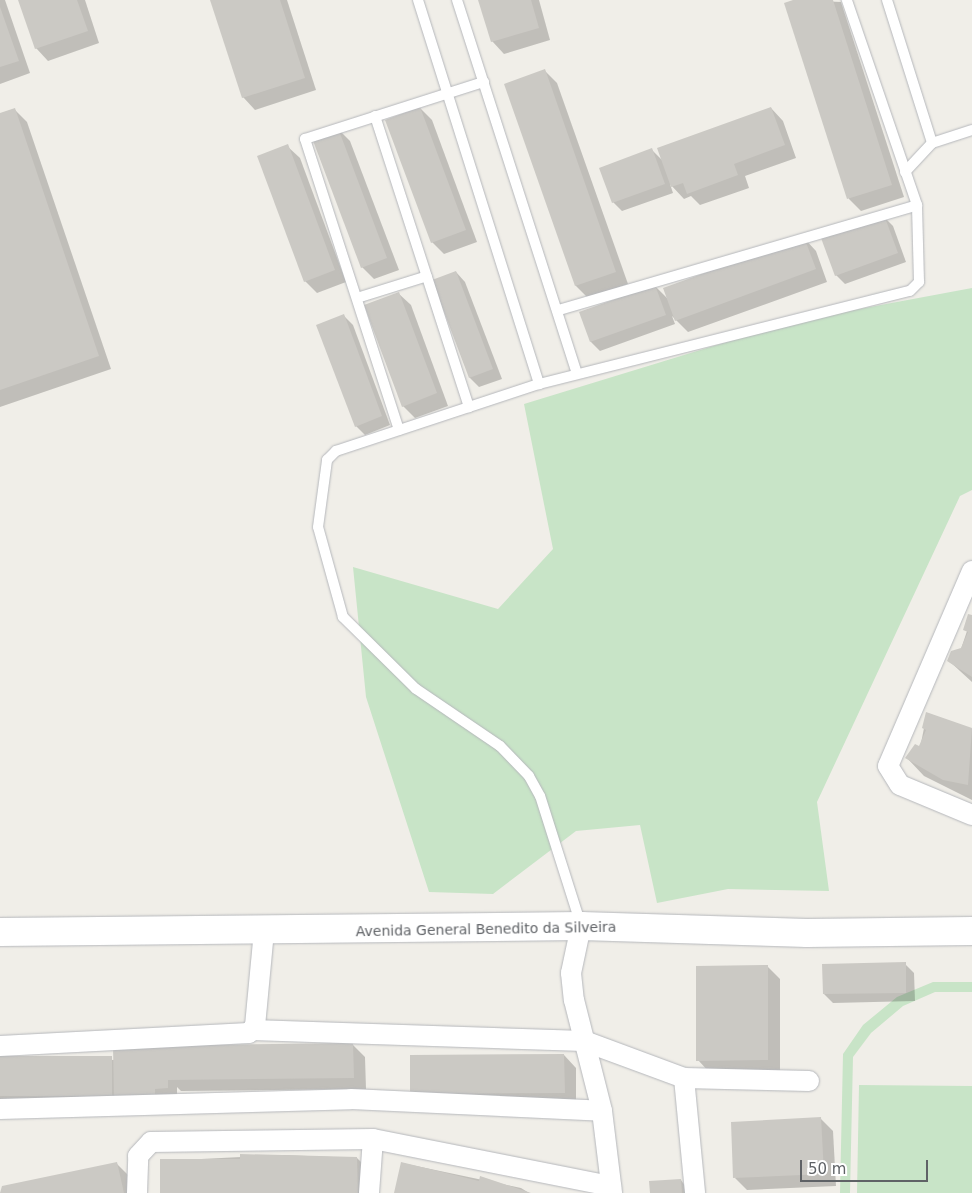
<!DOCTYPE html>
<html>
<head>
<meta charset="utf-8">
<style>
	body { margin:0 }
	#map { position:relative; width:972px; height:1193px; overflow:hidden; background:#f0eee8; font-family:"DejaVu Sans",sans-serif }
	div>[style] { position:absolute }
	.green>* { inset:0; background:#c8e4c7 }
	.shadow>* { inset:0; background:#0003 }
	.building>* { inset:0; background:#cbc9c4 }
	.roads { filter:drop-shadow(0 0 1px #b5b7bb) drop-shadow(0 0 1px #b5b7bb) }
	.service>* { height:10px; margin:-5px; padding:0 5px; transform-origin:5px; border-radius:5px; background:#fff }
	.minor>* { height:20px; margin:-10px; padding:0 10px; transform-origin:10px; border-radius:10px; background:#fff }
	.secondary>* { height:28px; margin:-14px; padding:0 14px; transform-origin:14px; border-radius:14px; background:#fff }
	span { translate:-50% -50%; white-space:nowrap; text-align:center; line-height:1.15; -webkit-text-stroke:4px #fff; paint-order:stroke }
	.street-label { font-size:14px; color:#5f6266 }
	.scale { position:absolute; left:800px; top:1160px; width:128px; height:22px; box-sizing:border-box; border:2px solid #5f6266; border-top:0; padding-left:6px; font-size:15px; line-height:18px; white-space:nowrap; color:#5f6266; -webkit-text-stroke:4px #fff; paint-order:stroke }
</style>
</head>
<body>
<div id="map">
	<div class="green">
		<div style="clip-path:polygon(972px 288px,972px 490px,960px 496px,817px 802px,829px 891px,728px 889px,657px 903px,640px 825px,576px 831px,493px 894px,429px 892px,366px 697px,353px 567px,498px 609px,553px 549px,524px 404px,795px 321px)"></div>
		<div style="clip-path:polygon(933px 982px,972px 982px,972px 992px,935px 992px,903px 1006px,871px 1033px,853px 1057px,850px 1193px,840px 1193px,843px 1054px,863px 1025px,897px 997px)"></div>
		<div style="clip-path:polygon(859px 1085px,972px 1086px,972px 1193px,857px 1193px)"></div>
	</div>
	<div class="shadow">
		<div style="clip-path:polygon(0 0,5px 0,30px 73px,0 84px)"></div>
		<div style="clip-path:polygon(19px 0,85px 0,99px 43px,48px 61px,36px 48px)"></div>
		<div style="clip-path:polygon(211px 0,287px 0,316px 90px,255px 110px,243px 97px)"></div>
		<div style="clip-path:polygon(480px 0,539px 0,550px 40px,504px 54px,492px 41px)"></div>
		<div style="clip-path:polygon(797px 0,841px 2px,904px 197px,861px 211px,849px 199px,786px 4px)"></div>
		<div style="clip-path:polygon(545px 71px,557px 83px,628px 284px,588px 298px,576px 286px)"></div>
		<div style="clip-path:polygon(420px 108px,432px 120px,477px 242px,444px 254px,432px 242px)"></div>
		<div style="clip-path:polygon(771px 108px,783px 121px,796px 158px,745px 176px,749px 188px,700px 205px,691px 196px,684px 199px,670px 184px,673px 193px,622px 211px,613px 202px,652px 150px,663px 161px)"></div>
		<div style="clip-path:polygon(14px 109px,27px 122px,111px 369px,0 407px,0 114px)"></div>
		<div style="clip-path:polygon(338px 129px,350px 141px,399px 270px,374px 279px,362px 267px)"></div>
		<div style="clip-path:polygon(287px 146px,300px 158px,346px 282px,317px 293px,305px 281px)"></div>
		<div style="clip-path:polygon(884px 217px,893px 226px,906px 262px,845px 284px,836px 275px)"></div>
		<div style="clip-path:polygon(804px 238px,816px 251px,827px 282px,688px 332px,672px 316px,675px 324px,600px 351px,591px 342px,581px 313px,655px 286px,668px 299px)"></div>
		<div style="clip-path:polygon(456px 272px,465px 282px,502px 379px,479px 387px,470px 378px,434px 281px)"></div>
		<div style="clip-path:polygon(398px 293px,411px 305px,448px 406px,415px 418px,403px 406px)"></div>
		<div style="clip-path:polygon(343px 315px,353px 325px,390px 425px,365px 435px,356px 426px)"></div>
		<div style="clip-path:polygon(972px 616px,972px 682px,948px 660px,961px 649px)"></div>
		<div style="clip-path:polygon(927px 713px,972px 729px,972px 800px,924px 776px,907px 758px,920px 748px)"></div>
		<div style="clip-path:polygon(905px 964px,914px 973px,915px 1001px,833px 1003px,824px 994px)"></div>
		<div style="clip-path:polygon(767px 966px,780px 979px,780px 1072px,710px 1073px,698px 1060px)"></div>
		<div style="clip-path:polygon(353px 1045px,365px 1057px,366px 1089px,181px 1091px,177px 1087px,177px 1097px,0 1108px,0 1057px,115px 1060px)"></div>
		<div style="clip-path:polygon(564px 1055px,576px 1068px,576px 1105px,412px 1094px)"></div>
		<div style="clip-path:polygon(821px 1119px,833px 1131px,836px 1186px,747px 1190px,735px 1178px)"></div>
		<div style="clip-path:polygon(283px 1155px,357px 1158px,369px 1170px,369px 1193px,162px 1193px,161px 1161px)"></div>
		<div style="clip-path:polygon(402px 1163px,521px 1188px,529px 1193px,395px 1193px)"></div>
		<div style="clip-path:polygon(117px 1164px,129px 1176px,133px 1193px,0 1193px,44px 1178px)"></div>
		<div style="clip-path:polygon(681px 1180px,690px 1193px,651px 1193px)"></div>
	</div>
	<div class="building">
		<div style="clip-path:polygon(18px 0,77px 0,88px 31px,35px 49px)"></div>
		<div style="clip-path:polygon(210px 0,280px 0,305px 78px,242px 98px)"></div>
		<div style="clip-path:polygon(478px 0,531px 0,539px 28px,491px 42px)"></div>
		<div style="clip-path:polygon(793px 0,833px 0,892px 185px,847px 199px,784px 3px)"></div>
		<div style="clip-path:polygon(0 7px,19px 61px,0 67px)"></div>
		<div style="clip-path:polygon(545px 69px,616px 272px,575px 286px,504px 84px)"></div>
		<div style="clip-path:polygon(420px 107px,466px 230px,431px 243px,385px 120px)"></div>
		<div style="clip-path:polygon(771px 107px,785px 145px,734px 164px,738px 175px,687px 194px,683px 183px,671px 187px,657px 148px)"></div>
		<div style="clip-path:polygon(15px 108px,99px 356px,0 390px,0 113px)"></div>
		<div style="clip-path:polygon(338px 128px,387px 258px,361px 268px,312px 138px)"></div>
		<div style="clip-path:polygon(288px 144px,335px 270px,304px 282px,257px 156px)"></div>
		<div style="clip-path:polygon(652px 148px,665px 184px,612px 203px,599px 168px)"></div>
		<div style="clip-path:polygon(884px 215px,898px 253px,835px 276px,821px 238px)"></div>
		<div style="clip-path:polygon(804px 237px,816px 269px,675px 321px,663px 288px)"></div>
		<div style="clip-path:polygon(456px 271px,493px 369px,469px 378px,432px 280px)"></div>
		<div style="clip-path:polygon(655px 285px,666px 315px,590px 342px,579px 312px)"></div>
		<div style="clip-path:polygon(399px 292px,437px 393px,402px 407px,364px 305px)"></div>
		<div style="clip-path:polygon(344px 314px,382px 416px,355px 427px,316px 325px)"></div>
		<div style="clip-path:polygon(968px 614px,972px 615px,972px 677px,947px 661px,951px 651px,961px 648px,968px 632px,963px 630px)"></div>
		<div style="clip-path:polygon(926px 712px,972px 728px,968px 785px,943px 780px,905px 758px,915px 744px,919px 746px,926px 730px,922px 728px)"></div>
		<div style="clip-path:polygon(906px 962px,906px 993px,823px 994px,822px 964px)"></div>
		<div style="clip-path:polygon(768px 965px,768px 1060px,696px 1061px,696px 966px)"></div>
		<div style="clip-path:polygon(353px 1043px,354px 1078px,168px 1080px,168px 1088px,155px 1089px,155px 1096px,114px 1097px,113px 1046px)"></div>
		<div style="clip-path:polygon(564px 1054px,565px 1093px,410px 1094px,410px 1055px)"></div>
		<div style="clip-path:polygon(0 1056px,112px 1056px,112px 1096px,0 1096px)"></div>
		<div style="clip-path:polygon(821px 1117px,824px 1174px,733px 1178px,731px 1122px)"></div>
		<div style="clip-path:polygon(240px 1154px,357px 1157px,358px 1193px,160px 1193px,160px 1159px,240px 1159px)"></div>
		<div style="clip-path:polygon(117px 1162px,124px 1193px,0 1193px,2px 1186px)"></div>
		<div style="clip-path:polygon(401px 1162px,479px 1181px,480px 1176px,531px 1193px,394px 1193px)"></div>
		<div style="clip-path:polygon(681px 1179px,682px 1193px,650px 1193px,649px 1181px)"></div>
	</div>
	<div class="roads">
		<div class="service">
			<div style="left:418px;top:0;width:403px;rotate:72.5deg"></div>
			<div style="left:457px;top:0;width:392px;rotate:72.2deg"></div>
			<div style="left:887px;top:0;width:150px;rotate:72.5deg"></div>
			<div style="left:375px;top:116px;width:306px;rotate:72.1deg"></div>
			<div style="left:905px;top:172px;width:40px;rotate:-47deg"></div>
			<div style="left:932px;top:143px;width:42px;rotate:-18deg"></div>
			<div style="left:357px;top:298px;width:73px;rotate:-17.4deg"></div>
			<div style="left:559px;top:310px;width:373px;rotate:-16.3deg"></div>
			<div style="left:917px;top:205px;width:217px;rotate:-108.9deg"></div>
			<div style="left:399px;top:430px;width:306px;rotate:-107.9deg"></div>
			<div style="left:305px;top:139px;width:188px;rotate:-17.7deg"></div>
			<div style="left:581px;top:925px;width:135px;rotate:-107.6deg"></div>
			<div style="left:540px;top:796px;width:23px;rotate:-119deg"></div>
			<div style="left:529px;top:776px;width:42px;rotate:-134deg"></div>
			<div style="left:500px;top:746px;width:102px;rotate:-145.8deg"></div>
			<div style="left:416px;top:689px;width:103px;rotate:-135.4deg"></div>
			<div style="left:343px;top:617px;width:93px;rotate:-105.5deg"></div>
			<div style="left:318px;top:527px;width:68px;rotate:-82.3deg"></div>
			<div style="left:327px;top:460px;width:13px;rotate:-45deg"></div>
			<div style="left:336px;top:451px;width:214px;rotate:-18.3deg"></div>
			<div style="left:539px;top:384px;width:382px;rotate:-14.1deg"></div>
			<div style="left:910px;top:291px;width:13px;rotate:-45deg"></div>
			<div style="left:919px;top:282px;width:77px;rotate:-91.5deg"></div>
		</div>
		<div class="minor">
			<div style="left:972px;top:571px;width:212px;rotate:113.3deg"></div>
			<div style="left:888px;top:766px;width:22px;rotate:58deg"></div>
			<div style="left:900px;top:785px;width:78px;rotate:22.6deg"></div>
			<div style="left:581px;top:926px;width:48px;rotate:102deg"></div>
			<div style="left:571px;top:973px;width:27px;rotate:84deg"></div>
			<div style="left:574px;top:1000px;width:114px;rotate:75.8deg"></div>
			<div style="left:602px;top:1111px;width:83px;rotate:83deg"></div>
			<div style="left:252px;top:1030px;width:332px;rotate:1.9deg"></div>
			<div style="left:584px;top:1041px;width:107px;rotate:20.3deg"></div>
			<div style="left:684px;top:1078px;width:125px;rotate:1.4deg"></div>
			<div style="left:0;top:1046px;width:249px;rotate:-3deg"></div>
			<div style="left:249px;top:1033px;width:9px;rotate:-49deg"></div>
			<div style="left:255px;top:1026px;width:95px;rotate:-84.6deg"></div>
			<div style="left:684px;top:1078px;width:116px;rotate:84.5deg"></div>
			<div style="left:0;top:1109px;width:351px;rotate:-1.6deg"></div>
			<div style="left:351px;top:1099px;width:251px;rotate:2.7deg"></div>
			<div style="left:137px;top:1193px;width:37px;rotate:-88deg"></div>
			<div style="left:138px;top:1156px;width:19px;rotate:-47deg"></div>
			<div style="left:151px;top:1142px;width:222px;rotate:-0.8deg"></div>
			<div style="left:373px;top:1139px;width:243px;rotate:11.2deg"></div>
			<div style="left:369px;top:1193px;width:54px;rotate:-85.8deg"></div>
		</div>
		<div class="secondary">
			<div style="left:0;top:932px;width:581px;rotate:-0.59deg"></div>
			<div style="left:581px;top:926px;width:226px;rotate:1.8deg"></div>
			<div style="left:807px;top:933px;width:165px;rotate:-0.7deg"></div>
		</div>
	</div>
	<div class="street-label">
		<span style="left:486px;top:929px;rotate:-1deg">Avenida General Benedito da Silveira</span>
	</div>
	<div class="scale">50 m</div>
</div>
</body>
</html>
